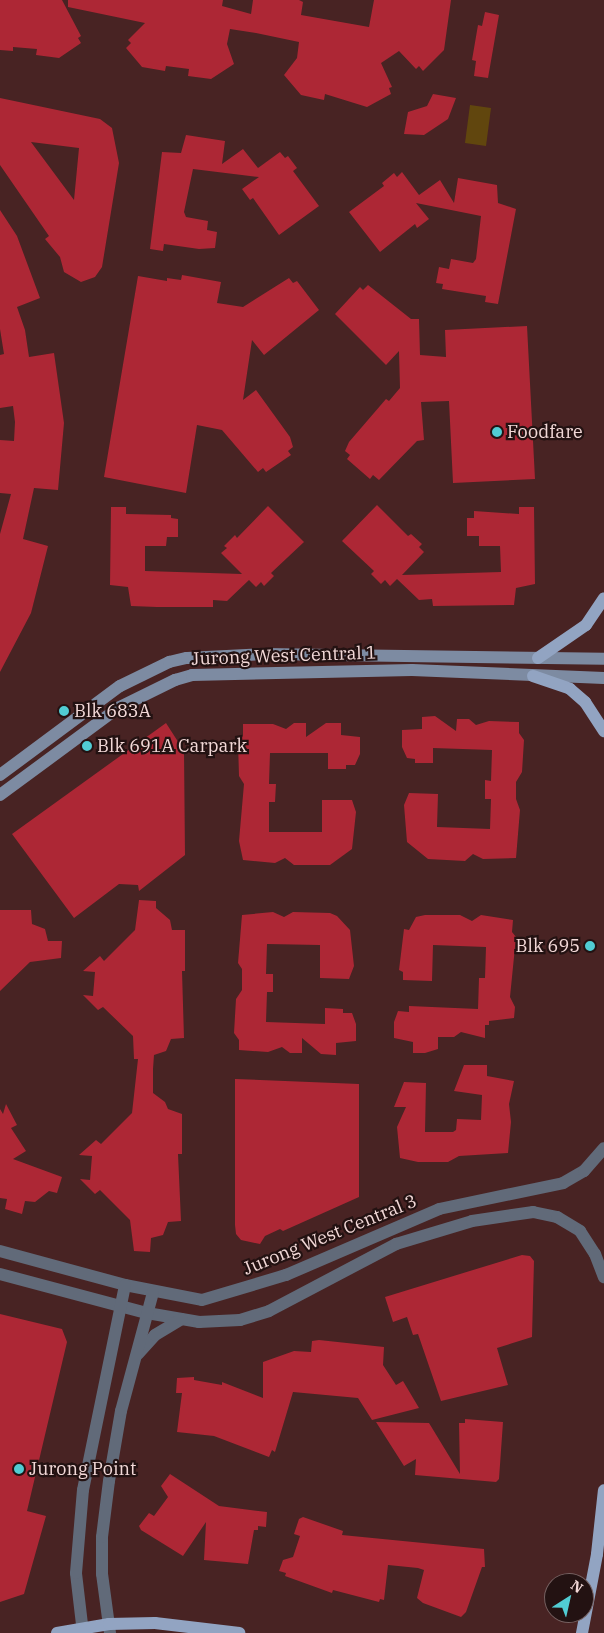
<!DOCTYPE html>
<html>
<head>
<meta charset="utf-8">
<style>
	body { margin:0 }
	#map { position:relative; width:604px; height:1633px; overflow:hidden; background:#482323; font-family:"IBM Plex Serif",serif }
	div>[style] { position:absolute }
	.green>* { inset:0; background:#61460e }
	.building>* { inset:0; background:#ad2735 }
	.street>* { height:12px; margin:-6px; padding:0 6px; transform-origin:6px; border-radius:6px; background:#616a79 }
	.secondary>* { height:12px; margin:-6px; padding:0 6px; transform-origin:6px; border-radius:6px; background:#7d8ba2 }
	.primary>* { height:12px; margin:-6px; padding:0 6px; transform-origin:6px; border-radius:6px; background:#92a4c2 }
	.dots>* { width:14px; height:14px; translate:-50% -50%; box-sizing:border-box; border:2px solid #231212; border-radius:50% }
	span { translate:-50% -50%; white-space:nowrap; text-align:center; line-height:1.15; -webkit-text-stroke:4.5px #231212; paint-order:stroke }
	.poi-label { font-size:18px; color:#f2d8d7 }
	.left { translate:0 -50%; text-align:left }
	.right { translate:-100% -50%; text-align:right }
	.street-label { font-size:18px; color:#f2d8d7 }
	.north { position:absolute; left:544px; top:1573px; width:50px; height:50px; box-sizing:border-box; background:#231212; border:1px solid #766161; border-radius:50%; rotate:35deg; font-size:14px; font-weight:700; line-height:20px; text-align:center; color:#f2d8d7 }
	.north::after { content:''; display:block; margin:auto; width:18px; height:22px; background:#51ccd3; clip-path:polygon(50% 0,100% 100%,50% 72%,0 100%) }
</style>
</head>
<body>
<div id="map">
	<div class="green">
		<div style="clip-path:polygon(470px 105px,491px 108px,486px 146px,465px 143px)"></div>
	</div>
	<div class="building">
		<div style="clip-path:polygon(0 0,62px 0,81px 36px,78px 38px,81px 43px,59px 58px,36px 55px,37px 49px,13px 47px,13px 51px,0 50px)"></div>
		<div style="clip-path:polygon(68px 0,223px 0,222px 6px,251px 14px,253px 0,299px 0,303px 2px,301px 15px,369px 27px,374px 0,451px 0,444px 50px,423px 71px,419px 66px,416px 69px,399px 51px,381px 63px,392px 87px,389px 88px,391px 94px,367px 107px,325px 94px,324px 100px,301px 95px,284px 75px,297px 58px,299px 42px,256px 33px,230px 29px,227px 44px,234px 64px,211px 79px,188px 76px,189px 69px,166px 66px,165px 71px,142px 67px,126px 48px,131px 43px,128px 40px,145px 23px,68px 7px)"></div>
		<div style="clip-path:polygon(485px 12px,499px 15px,488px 78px,474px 76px,476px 61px,472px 60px,478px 25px,482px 26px)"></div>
		<div style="clip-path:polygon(433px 94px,456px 98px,448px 119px,424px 135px,404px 134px,408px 112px,427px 106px)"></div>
		<div style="clip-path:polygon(evenodd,0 98px,100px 119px,112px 128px,119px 163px,102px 267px,95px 277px,81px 282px,64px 272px,60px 257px,45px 239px,49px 236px,0 165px,0 98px,31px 142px,79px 148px,74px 200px,31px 142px)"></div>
		<div style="clip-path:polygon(186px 135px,225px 141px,222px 164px,243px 149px,258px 168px,280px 152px,285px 158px,288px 156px,297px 168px,293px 171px,319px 206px,279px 235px,253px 198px,250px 200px,242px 189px,259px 177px,193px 169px,184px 212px,186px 217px,208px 221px,207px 230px,217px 232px,215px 248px,199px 249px,164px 244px,163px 251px,150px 249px,162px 152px,181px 153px)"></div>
		<div style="clip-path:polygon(402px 172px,419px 195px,440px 180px,454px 203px,458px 178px,497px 185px,498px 203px,516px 209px,498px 304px,485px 302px,486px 296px,442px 289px,443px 284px,436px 283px,439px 267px,449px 269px,451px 259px,473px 263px,476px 259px,481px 216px,416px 203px,429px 219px,417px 228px,415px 224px,380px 252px,349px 212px,384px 186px,382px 183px,394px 173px,397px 177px)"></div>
		<div style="clip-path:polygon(0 210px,17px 236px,40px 298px,17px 307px,25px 330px,29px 357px,54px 353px,64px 423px,58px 490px,34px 488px,23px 539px,48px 546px,31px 613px,0 672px,0 534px,11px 494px,0 493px,0 440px,14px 441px,15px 422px,13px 406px,0 408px,0 355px,4px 354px,0 329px)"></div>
		<div style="clip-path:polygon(182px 275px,221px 282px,217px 303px,243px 307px,289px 278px,293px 283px,297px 281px,319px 310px,264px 355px,252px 340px,243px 400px,256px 390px,290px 437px,293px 447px,288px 451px,291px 455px,266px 472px,263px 468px,258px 472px,222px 430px,197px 425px,186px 493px,104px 477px,138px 276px,167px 281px,167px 278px,181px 280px)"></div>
		<div style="clip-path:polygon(368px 285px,411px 319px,419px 319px,420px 355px,446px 357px,445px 330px,527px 326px,535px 479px,453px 483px,449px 401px,421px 402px,424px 440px,417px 441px,379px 480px,373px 475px,370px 479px,347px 459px,350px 455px,345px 451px,349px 442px,386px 399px,389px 401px,400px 388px,399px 351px,386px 365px,335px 314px,360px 287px,363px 290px)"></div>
		<div style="clip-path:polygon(377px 505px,408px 536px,411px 534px,422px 544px,419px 547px,424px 552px,402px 575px,501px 572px,500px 546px,479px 546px,479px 536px,467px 536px,467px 518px,474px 518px,474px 511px,519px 514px,519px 507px,534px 507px,535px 584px,516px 588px,514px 605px,433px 606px,432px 599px,419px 600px,397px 579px,390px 586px,385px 580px,381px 584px,371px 574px,374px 571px,342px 541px)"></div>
		<div style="clip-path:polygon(268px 506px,304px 542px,271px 573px,274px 576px,264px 586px,261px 582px,256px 587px,249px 580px,227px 601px,213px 600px,213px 607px,157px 607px,131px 606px,128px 587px,110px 585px,111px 507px,126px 507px,126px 514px,171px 515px,171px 518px,178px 519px,178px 537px,167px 537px,166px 546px,145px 546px,145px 571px,242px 574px,221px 553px,227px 548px,224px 546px,235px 535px,237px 538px)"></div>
		<div style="clip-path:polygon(435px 716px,456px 731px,457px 719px,469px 719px,476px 725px,489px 721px,519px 722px,519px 733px,524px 740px,522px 772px,516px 782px,516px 799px,520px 810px,516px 858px,483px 859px,473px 854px,465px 861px,428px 859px,407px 842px,404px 805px,409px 793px,438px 794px,437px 827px,490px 829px,491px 799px,485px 799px,485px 780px,491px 781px,492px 750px,433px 748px,433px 763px,415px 763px,415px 759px,407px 758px,402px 747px,402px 730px,422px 729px,422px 717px)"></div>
		<div style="clip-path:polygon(166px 723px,184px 751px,185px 855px,139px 891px,138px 885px,119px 884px,74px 918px,12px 834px)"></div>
		<div style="clip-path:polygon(294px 723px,306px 723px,306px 737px,326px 723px,341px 723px,341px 735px,360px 737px,360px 754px,355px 765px,346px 765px,346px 769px,328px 769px,328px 753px,270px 753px,269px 784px,276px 784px,275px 802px,269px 802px,269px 832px,322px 832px,322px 800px,352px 800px,356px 812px,352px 849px,330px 865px,294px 865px,285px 858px,275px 863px,243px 860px,239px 841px,244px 784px,239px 776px,238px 742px,243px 736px,243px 724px,273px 724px,286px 729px)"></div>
		<div style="clip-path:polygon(139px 900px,156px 901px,156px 908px,170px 920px,172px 930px,185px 930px,185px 971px,182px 971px,184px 1038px,171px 1039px,166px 1051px,154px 1055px,153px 1069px,153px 1093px,165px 1102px,168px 1109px,182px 1114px,182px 1154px,178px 1154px,181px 1221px,168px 1222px,163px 1235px,151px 1238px,150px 1252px,134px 1251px,130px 1220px,100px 1190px,95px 1194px,80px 1179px,90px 1180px,92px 1156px,79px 1155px,96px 1140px,101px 1144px,132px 1113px,138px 1059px,134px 1059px,133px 1036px,103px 1007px,98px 1010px,83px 995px,93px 996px,95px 972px,83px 971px,100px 956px,104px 961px,135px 930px)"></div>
		<div style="clip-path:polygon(0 910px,31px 910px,32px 924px,45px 929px,48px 941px,62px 941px,61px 958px,30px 962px,0 991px)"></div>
		<div style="clip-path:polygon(273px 912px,284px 917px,293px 912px,330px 913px,337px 916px,350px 930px,354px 966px,349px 979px,320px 978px,320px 945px,267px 944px,266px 974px,273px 974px,273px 992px,267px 992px,266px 1022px,325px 1024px,325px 1008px,343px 1009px,343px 1013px,352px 1013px,356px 1024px,356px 1041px,336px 1043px,336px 1055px,321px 1054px,302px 1038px,302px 1053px,290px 1053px,282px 1047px,268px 1052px,239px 1050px,239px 1040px,234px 1033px,236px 999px,242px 990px,242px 969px,238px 963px,242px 915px)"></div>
		<div style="clip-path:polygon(425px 915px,460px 915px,472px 921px,481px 915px,513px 920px,512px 932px,516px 937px,510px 997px,515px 1007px,514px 1018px,489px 1021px,489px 1025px,485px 1025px,485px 1038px,461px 1032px,454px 1037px,438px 1037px,438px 1049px,425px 1053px,413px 1053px,413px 1042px,394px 1038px,394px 1022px,398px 1011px,409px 1012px,409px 1006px,478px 1009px,479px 978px,485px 978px,486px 947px,433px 945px,432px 981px,403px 980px,403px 972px,399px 970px,404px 929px,409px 930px,416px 917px)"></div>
		<div style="clip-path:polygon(464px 1065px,487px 1065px,487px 1076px,514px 1081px,509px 1104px,511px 1122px,508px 1153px,459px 1156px,448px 1162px,418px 1162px,400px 1158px,397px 1127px,406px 1107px,394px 1107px,404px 1082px,426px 1083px,425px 1132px,453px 1132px,456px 1130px,457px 1119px,481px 1120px,482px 1095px,454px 1091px)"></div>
		<div style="clip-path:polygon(235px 1079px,359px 1084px,359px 1197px,283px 1231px,280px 1229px,265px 1236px,260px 1244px,241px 1240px,236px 1234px,235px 1225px)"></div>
		<div style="clip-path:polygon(6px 1104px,17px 1125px,11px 1128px,26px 1151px,13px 1159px,62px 1177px,57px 1193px,49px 1191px,35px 1202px,25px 1201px,22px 1214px,5px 1209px,7px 1199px,0 1198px,0 1109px,3px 1114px)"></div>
		<div style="clip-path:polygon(522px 1255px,530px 1256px,534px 1261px,532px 1337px,497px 1348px,508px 1385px,441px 1401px,418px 1334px,413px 1335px,407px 1317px,393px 1322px,385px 1297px)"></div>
		<div style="clip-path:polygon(0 1314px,62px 1329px,67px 1342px,27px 1511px,46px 1516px,24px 1594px,0 1602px)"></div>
		<div style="clip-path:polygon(319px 1340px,384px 1347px,383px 1365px,396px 1385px,403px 1381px,419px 1408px,372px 1420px,358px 1398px,293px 1392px,275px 1452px,272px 1450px,269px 1457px,214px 1436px,177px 1432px,182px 1393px,176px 1393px,177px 1378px,194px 1377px,194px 1380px,222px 1385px,222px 1382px,263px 1398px,263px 1362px,294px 1351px,311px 1352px,312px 1341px)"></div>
		<div style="clip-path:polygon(465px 1419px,503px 1422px,499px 1479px,496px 1482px,415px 1475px,416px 1459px,404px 1466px,376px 1422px,429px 1423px,460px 1474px,459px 1423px,465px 1423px)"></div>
		<div style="clip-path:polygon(170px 1474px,219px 1506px,267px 1512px,266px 1527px,258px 1526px,258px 1530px,254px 1530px,248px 1564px,204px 1560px,206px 1522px,183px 1556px,141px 1530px,139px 1526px,149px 1513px,154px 1516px,168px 1497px,161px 1486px)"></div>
		<div style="clip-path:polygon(303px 1517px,343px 1531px,342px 1535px,484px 1549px,485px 1567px,482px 1567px,466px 1612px,461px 1617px,423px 1603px,417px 1598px,424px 1570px,418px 1568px,388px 1565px,384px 1600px,380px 1599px,379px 1602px,333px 1590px,332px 1593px,285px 1576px,286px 1573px,279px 1571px,283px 1560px,293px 1557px,300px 1536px,294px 1534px,299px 1519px)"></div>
	</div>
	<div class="street">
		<div style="left:0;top:1251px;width:130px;rotate:15.2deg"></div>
		<div style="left:125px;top:1285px;width:78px;rotate:11deg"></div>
		<div style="left:202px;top:1300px;width:88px;rotate:-16.6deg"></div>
		<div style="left:286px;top:1275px;width:167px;rotate:-23.3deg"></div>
		<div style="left:439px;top:1209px;width:127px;rotate:-11.8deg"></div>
		<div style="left:563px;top:1183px;width:24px;rotate:-30deg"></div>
		<div style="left:584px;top:1171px;width:30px;rotate:-49deg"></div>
		<div style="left:0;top:1274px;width:152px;rotate:14.9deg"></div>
		<div style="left:147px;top:1313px;width:53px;rotate:9.8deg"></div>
		<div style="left:199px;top:1322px;width:41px;rotate:-2.8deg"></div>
		<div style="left:240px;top:1320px;width:30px;rotate:-17deg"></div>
		<div style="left:269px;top:1311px;width:144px;rotate:-27.8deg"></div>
		<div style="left:396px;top:1244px;width:79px;rotate:-16.8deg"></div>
		<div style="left:472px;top:1221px;width:62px;rotate:-8.4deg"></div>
		<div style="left:533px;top:1212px;width:25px;rotate:12deg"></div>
		<div style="left:557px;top:1217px;width:27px;rotate:31deg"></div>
		<div style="left:580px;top:1231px;width:27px;rotate:57deg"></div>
		<div style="left:595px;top:1254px;width:25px;rotate:69deg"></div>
		<div style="left:138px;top:1354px;width:25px;rotate:-48deg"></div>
		<div style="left:155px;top:1335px;width:31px;rotate:-31deg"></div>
		<div style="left:83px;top:1633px;width:60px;rotate:-96.7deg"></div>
		<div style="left:76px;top:1573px;width:83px;rotate:-85.2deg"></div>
		<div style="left:83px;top:1490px;width:209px;rotate:-78.4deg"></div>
		<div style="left:110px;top:1633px;width:60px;rotate:-97.7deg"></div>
		<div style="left:102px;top:1574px;width:37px;rotate:-90deg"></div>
		<div style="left:102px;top:1537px;width:56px;rotate:-82.9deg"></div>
		<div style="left:109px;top:1481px;width:71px;rotate:-80.3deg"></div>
		<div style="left:121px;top:1411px;width:123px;rotate:-74.9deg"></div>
	</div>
	<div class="secondary">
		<div style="left:0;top:775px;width:149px;rotate:-36.6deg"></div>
		<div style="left:120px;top:686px;width:55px;rotate:-26.1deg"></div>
		<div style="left:169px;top:662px;width:18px;rotate:-13deg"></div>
		<div style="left:187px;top:658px;width:77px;rotate:-3deg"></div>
		<div style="left:264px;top:654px;width:340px;rotate:0.8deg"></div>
		<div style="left:0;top:795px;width:147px;rotate:-36.4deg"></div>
		<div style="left:118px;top:708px;width:64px;rotate:-26.2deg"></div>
		<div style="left:175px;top:680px;width:18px;rotate:-16deg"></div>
		<div style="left:192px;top:675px;width:220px;rotate:-1.3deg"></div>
		<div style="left:412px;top:670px;width:192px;rotate:2.4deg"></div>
	</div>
	<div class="primary">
		<div style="left:538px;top:658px;width:58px;rotate:-34.5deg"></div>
		<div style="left:586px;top:625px;width:32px;rotate:-56deg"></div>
		<div style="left:533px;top:676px;width:39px;rotate:19deg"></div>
		<div style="left:570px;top:689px;width:20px;rotate:41deg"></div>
		<div style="left:585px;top:702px;width:35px;rotate:57deg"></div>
		<div style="left:57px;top:1633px;width:53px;rotate:-9.8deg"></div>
		<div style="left:109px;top:1624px;width:46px;rotate:-1.2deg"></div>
		<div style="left:155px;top:1623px;width:85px;rotate:6.8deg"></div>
		<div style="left:582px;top:1633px;width:80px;rotate:-79.2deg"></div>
		<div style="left:597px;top:1554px;width:64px;rotate:-83.8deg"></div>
	</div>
	<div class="dots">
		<div style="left:497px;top:432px;background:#51ccd3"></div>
		<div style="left:64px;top:711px;background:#51ccd3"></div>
		<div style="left:87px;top:746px;background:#51ccd3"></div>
		<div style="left:590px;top:946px;background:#51ccd3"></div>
		<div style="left:19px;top:1469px;background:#51ccd3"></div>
	</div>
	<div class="poi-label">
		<span class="left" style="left:507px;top:432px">Foodfare</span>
		<span class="left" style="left:74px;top:711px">Blk 683A</span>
		<span class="left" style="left:97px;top:746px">Blk 691A Carpark</span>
		<span class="right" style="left:580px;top:946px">Blk 695</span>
		<span class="left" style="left:29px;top:1469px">Jurong Point</span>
	</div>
	<div class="street-label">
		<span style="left:284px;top:656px;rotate:-2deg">Jurong West Central 1</span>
		<span style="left:330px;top:1235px;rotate:-22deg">Jurong West Central 3</span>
	</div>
	<div class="north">N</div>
</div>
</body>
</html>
